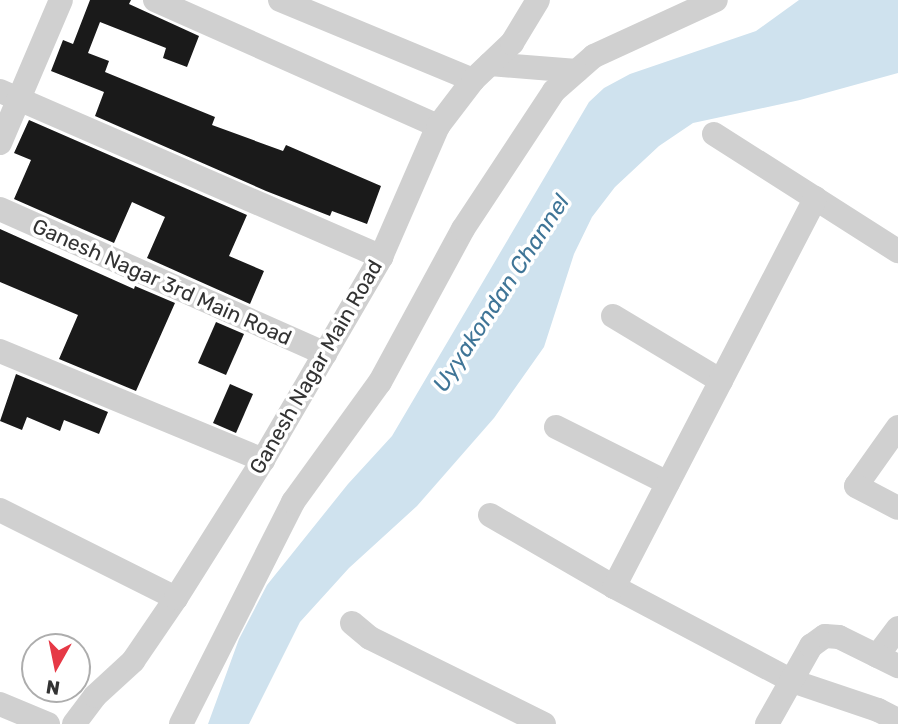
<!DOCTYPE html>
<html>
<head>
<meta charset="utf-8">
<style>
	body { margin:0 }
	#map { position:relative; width:898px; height:724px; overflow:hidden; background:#fff; font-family:Rubik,sans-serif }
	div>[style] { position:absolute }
	.water>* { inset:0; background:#cfe2ee }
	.building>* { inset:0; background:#1a1a1a }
	.minor>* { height:24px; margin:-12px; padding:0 12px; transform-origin:12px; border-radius:12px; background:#d0d0d0 }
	span { translate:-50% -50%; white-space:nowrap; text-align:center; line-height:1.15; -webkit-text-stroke:7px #fff; paint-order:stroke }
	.street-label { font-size:21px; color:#333 }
	.water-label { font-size:23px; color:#3f7597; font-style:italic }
	.north { position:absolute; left:21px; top:633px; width:70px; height:70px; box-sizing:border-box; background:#fff; border:2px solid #adadad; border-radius:50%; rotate:189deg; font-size:19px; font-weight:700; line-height:28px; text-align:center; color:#333 }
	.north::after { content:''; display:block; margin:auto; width:24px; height:32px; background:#e63946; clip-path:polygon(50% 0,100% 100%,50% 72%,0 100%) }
</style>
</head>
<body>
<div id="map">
	<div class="water">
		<div style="clip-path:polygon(799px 0,898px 0,898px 73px,800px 100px,693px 123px,659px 146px,615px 187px,592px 217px,574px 254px,544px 347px,494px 418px,417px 506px,349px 568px,300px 622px,249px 724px,208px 724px,239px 639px,267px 585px,348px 484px,392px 436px,589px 102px,604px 88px,630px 74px,756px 31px)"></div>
	</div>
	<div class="building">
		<div style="clip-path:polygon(90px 0,131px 0,129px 4px,199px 36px,187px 67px,163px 58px,166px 48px,100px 22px,88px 53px,109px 61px,105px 72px,215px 117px,212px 125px,283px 151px,286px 145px,381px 186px,367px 224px,332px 211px,330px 216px,266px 191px,95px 116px,104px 92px,51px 71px,63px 40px,73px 44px)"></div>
		<div style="clip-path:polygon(29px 120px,247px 215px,229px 256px,264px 271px,250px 304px,147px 258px,165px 217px,132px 202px,114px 243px,14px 199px,31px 160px,14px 153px)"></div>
		<div style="clip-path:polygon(0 229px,134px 289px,135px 286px,175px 303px,136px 391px,59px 359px,78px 315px,0 282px)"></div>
		<div style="clip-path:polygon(216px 322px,244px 334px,226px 375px,198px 363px)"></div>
		<div style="clip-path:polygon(16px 374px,108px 412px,99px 434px,64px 420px,60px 431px,27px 417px,22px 430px,0 421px)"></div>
		<div style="clip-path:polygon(230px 384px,253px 394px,236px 433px,213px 423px)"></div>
	</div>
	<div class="minor">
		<div style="left:155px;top:0;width:310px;rotate:24deg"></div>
		<div style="left:280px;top:0;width:209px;rotate:22.5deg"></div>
		<div style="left:490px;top:64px;width:87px;rotate:4.6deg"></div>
		<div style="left:0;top:91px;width:416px;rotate:23.5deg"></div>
		<div style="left:714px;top:134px;width:218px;rotate:32.5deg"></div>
		<div style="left:0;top:143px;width:155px;rotate:-66.9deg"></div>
		<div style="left:0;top:209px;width:356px;rotate:24deg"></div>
		<div style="left:613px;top:316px;width:126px;rotate:31deg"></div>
		<div style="left:0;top:351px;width:285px;rotate:22.5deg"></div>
		<div style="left:556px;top:427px;width:125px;rotate:26.6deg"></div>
		<div style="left:898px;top:427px;width:72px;rotate:125.4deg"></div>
		<div style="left:856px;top:486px;width:47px;rotate:27.6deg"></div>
		<div style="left:0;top:510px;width:197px;rotate:26.6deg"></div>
		<div style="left:490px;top:515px;width:143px;rotate:30.1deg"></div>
		<div style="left:614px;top:587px;width:201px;rotate:27.8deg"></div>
		<div style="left:792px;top:681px;width:91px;rotate:18.6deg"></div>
		<div style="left:878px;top:710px;width:22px;rotate:27deg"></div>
		<div style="left:614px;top:587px;width:438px;rotate:-62.6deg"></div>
		<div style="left:352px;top:623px;width:23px;rotate:40deg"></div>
		<div style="left:370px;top:638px;width:194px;rotate:26.3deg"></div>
		<div style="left:877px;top:656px;width:35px;rotate:-53deg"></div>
		<div style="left:0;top:704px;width:52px;rotate:22.6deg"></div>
		<div style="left:74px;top:724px;width:35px;rotate:-53deg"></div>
		<div style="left:95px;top:696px;width:52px;rotate:-42.6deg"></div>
		<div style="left:133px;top:661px;width:76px;rotate:-55.7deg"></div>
		<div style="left:176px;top:598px;width:163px;rotate:-57.8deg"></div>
		<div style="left:263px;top:460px;width:235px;rotate:-59.8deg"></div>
		<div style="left:381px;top:257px;width:143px;rotate:-66.5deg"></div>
		<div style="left:438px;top:126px;width:58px;rotate:-52.7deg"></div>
		<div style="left:473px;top:80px;width:54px;rotate:-43.5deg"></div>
		<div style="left:512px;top:43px;width:50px;rotate:-58.8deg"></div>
		<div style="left:181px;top:724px;width:249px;rotate:-63.2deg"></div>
		<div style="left:293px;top:502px;width:148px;rotate:-54.1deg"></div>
		<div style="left:380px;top:382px;width:174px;rotate:-61.5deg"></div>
		<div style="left:463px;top:229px;width:165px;rotate:-56.6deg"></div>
		<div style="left:554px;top:91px;width:53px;rotate:-41.2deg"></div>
		<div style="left:594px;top:56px;width:134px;rotate:-24.7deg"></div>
		<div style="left:767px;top:724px;width:90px;rotate:-60.6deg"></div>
		<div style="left:811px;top:646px;width:17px;rotate:-36deg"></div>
		<div style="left:825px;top:636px;width:14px;rotate:4deg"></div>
		<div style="left:839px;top:637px;width:66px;rotate:26.2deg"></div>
	</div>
	<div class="street-label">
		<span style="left:162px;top:282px;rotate:24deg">Ganesh Nagar 3rd Main Road</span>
		<span style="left:316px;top:367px;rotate:-60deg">Ganesh Nagar Main Road</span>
	</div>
	<div class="water-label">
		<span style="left:501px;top:293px;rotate:-57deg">Uyyakondan Channel</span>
	</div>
	<div class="north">N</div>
</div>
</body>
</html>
